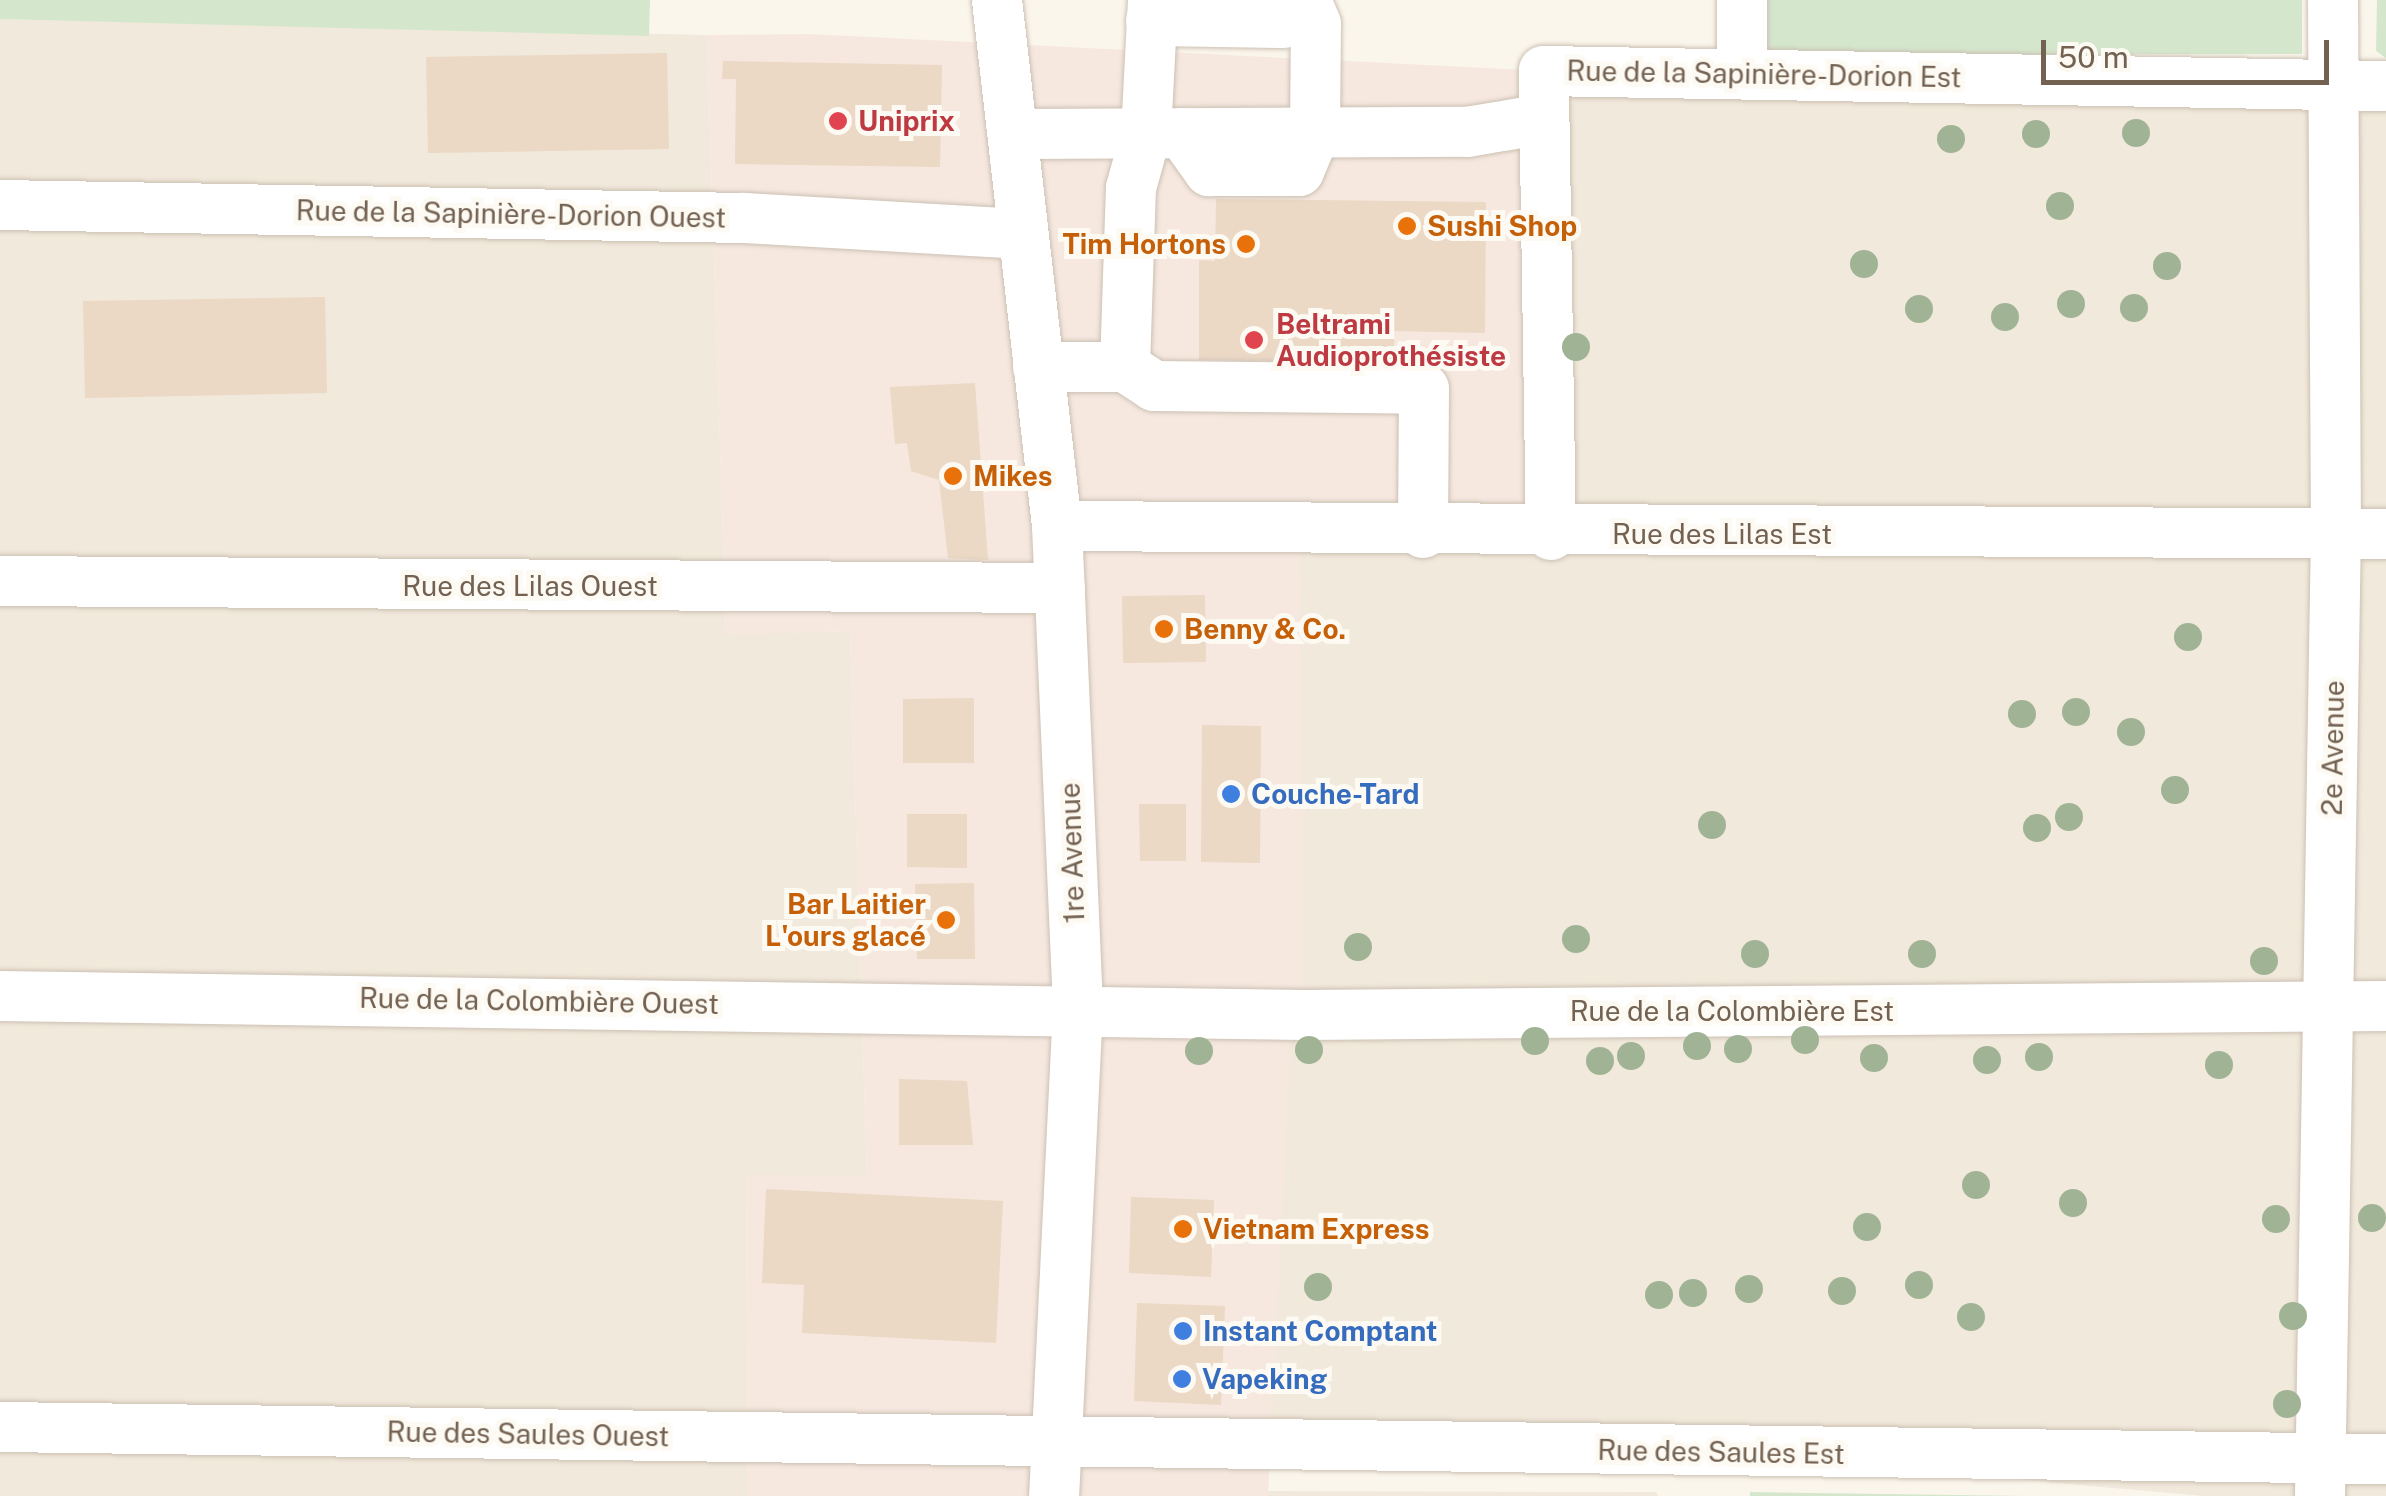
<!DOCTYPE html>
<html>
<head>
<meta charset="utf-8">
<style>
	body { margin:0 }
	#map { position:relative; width:2386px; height:1496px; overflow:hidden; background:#fbf6ec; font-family:"Public Sans",sans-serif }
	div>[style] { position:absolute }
	.residential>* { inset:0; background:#f1e9db }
	.commercial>* { inset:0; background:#f6e8df }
	.green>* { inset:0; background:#d4e7cc }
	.building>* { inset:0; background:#ebd8c5 }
	.roads { filter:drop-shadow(0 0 2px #ccc0b3) drop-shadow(0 0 2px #ccc0b3) }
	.minor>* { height:50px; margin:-25px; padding:0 25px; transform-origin:25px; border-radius:25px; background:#fff }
	.trees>* { width:28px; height:28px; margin:-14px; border-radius:50%; background:#a1b395 }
	.dots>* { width:28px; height:28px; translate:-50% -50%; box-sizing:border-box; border:5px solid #fdfaf3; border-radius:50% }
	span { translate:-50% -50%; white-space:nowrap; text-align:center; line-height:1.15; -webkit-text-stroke:10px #fdfaf3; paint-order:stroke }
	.street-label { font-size:28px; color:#736151 }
	.health-label { font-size:28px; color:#be3a42; font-weight:700 }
	.left { translate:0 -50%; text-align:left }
	.food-label { font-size:28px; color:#c56008; font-weight:700 }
	.right { translate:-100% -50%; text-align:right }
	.shop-label { font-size:28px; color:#366cbe; font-weight:700 }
	.scale { position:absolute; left:2041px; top:40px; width:288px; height:45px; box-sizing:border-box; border:5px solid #736151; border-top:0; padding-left:12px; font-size:30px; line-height:35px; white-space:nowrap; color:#736151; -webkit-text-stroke:8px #fdfaf3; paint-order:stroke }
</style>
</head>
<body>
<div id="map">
	<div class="residential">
		<div style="clip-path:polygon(0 19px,707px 35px,726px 634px,850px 631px,867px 1178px,746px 1175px,748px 1496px,0 1496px)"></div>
		<div style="clip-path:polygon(1544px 71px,2386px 86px,2386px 1496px,2203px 1496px,1713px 1452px,1055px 1441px,1299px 531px)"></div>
		<div style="clip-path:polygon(1268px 1491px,1656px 1492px,1658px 1496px,1268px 1496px)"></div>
	</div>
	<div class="commercial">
		<div style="clip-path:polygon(809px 34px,1544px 71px,1551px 535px,1299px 531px,1305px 1015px,1292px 1015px,1268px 1496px,748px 1496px,746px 1174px,867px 1177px,850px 631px,726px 635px,707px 35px)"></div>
	</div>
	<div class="green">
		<div style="clip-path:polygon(0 0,650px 0,649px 36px,0 19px)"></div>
		<div style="clip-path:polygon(1752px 0,2302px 0,2302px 54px,1751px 55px)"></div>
		<div style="clip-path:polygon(2377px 0,2386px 0,2386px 58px,2376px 51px)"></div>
		<div style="clip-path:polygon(1750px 1492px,2027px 1496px,1750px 1496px)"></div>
	</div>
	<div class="building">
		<div style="clip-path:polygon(667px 53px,669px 149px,428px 153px,426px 57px)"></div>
		<div style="clip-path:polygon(723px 61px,942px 65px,940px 167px,735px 164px,736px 79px,722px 79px)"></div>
		<div style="clip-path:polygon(1216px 199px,1486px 202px,1485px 333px,1394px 331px,1394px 363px,1199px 360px,1199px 260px,1215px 261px)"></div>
		<div style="clip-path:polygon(325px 297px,327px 393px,85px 398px,83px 301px)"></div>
		<div style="clip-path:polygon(975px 383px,988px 560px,948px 558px,939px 480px,911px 471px,907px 443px,895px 444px,890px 387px)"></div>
		<div style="clip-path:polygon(1205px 595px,1206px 662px,1123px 663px,1122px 596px)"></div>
		<div style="clip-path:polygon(974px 698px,974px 763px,903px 763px,903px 699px)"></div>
		<div style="clip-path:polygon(1202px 725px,1261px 726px,1260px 863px,1201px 862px)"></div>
		<div style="clip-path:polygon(1139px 804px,1186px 804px,1186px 861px,1140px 861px)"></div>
		<div style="clip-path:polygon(907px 814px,967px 814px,967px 868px,907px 867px)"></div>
		<div style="clip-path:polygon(974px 883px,975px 959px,917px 959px,915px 884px)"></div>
		<div style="clip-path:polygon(899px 1079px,967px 1081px,973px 1145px,899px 1145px)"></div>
		<div style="clip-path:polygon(766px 1189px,1003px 1201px,996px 1343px,802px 1333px,804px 1285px,762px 1283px)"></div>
		<div style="clip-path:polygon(1131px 1197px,1214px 1200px,1211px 1277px,1129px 1273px)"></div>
		<div style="clip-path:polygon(1137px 1303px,1225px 1306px,1221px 1405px,1134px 1401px)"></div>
	</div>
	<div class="roads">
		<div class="minor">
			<div style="left:997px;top:0;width:529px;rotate:83.49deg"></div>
			<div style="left:1057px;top:526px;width:481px;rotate:87.5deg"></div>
			<div style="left:1078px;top:1007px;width:490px;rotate:92.8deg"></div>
			<div style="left:1151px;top:21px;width:133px;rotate:0.9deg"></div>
			<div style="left:1742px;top:69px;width:69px;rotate:-90deg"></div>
			<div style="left:1182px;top:133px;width:47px;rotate:54.6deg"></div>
			<div style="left:1209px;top:171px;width:90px"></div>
			<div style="left:1299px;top:171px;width:41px;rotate:-67.2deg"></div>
			<div style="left:1315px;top:133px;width:109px;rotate:-89.5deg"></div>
			<div style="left:1316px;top:24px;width:26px;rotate:-113deg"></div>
			<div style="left:1021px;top:134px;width:446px;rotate:-0.3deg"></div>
			<div style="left:1467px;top:132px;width:78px;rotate:-9.6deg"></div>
			<div style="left:0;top:205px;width:744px;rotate:1deg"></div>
			<div style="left:744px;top:218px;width:277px;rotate:3.3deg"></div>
			<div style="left:1038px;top:367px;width:87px"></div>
			<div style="left:1125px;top:367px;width:179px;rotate:-88.1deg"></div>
			<div style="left:1131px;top:188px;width:56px;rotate:-74.5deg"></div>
			<div style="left:1146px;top:134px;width:134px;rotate:-87deg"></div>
			<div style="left:1125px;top:367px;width:35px;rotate:33deg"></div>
			<div style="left:1154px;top:386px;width:270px;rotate:0.6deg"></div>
			<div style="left:1424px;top:389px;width:144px;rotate:90.4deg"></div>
			<div style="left:1057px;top:526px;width:1329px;rotate:0.34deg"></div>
			<div style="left:1551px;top:535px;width:464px;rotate:-90.9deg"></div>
			<div style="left:1544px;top:71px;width:842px;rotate:1.02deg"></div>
			<div style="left:0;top:581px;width:1060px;rotate:0.38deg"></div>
			<div style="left:0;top:996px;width:1305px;rotate:0.83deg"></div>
			<div style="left:1305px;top:1015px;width:1081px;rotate:-0.48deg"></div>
			<div style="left:0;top:1427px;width:2386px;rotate:0.77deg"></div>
			<div style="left:2320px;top:1496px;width:962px;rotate:-89.05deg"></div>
			<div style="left:2336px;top:534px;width:534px;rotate:-90.32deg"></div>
		</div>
	</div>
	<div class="trees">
		<div style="left:2136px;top:133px"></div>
		<div style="left:2036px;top:134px"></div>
		<div style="left:1951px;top:139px"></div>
		<div style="left:2060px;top:206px"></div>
		<div style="left:1864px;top:264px"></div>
		<div style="left:2167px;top:266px"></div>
		<div style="left:2071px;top:304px"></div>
		<div style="left:2134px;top:308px"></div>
		<div style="left:1919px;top:309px"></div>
		<div style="left:2005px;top:317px"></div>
		<div style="left:1576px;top:347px"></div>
		<div style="left:2188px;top:637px"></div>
		<div style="left:2076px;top:712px"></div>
		<div style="left:2022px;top:714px"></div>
		<div style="left:2131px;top:732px"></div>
		<div style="left:2175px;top:790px"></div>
		<div style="left:2069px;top:817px"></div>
		<div style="left:1712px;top:825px"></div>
		<div style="left:2037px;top:828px"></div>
		<div style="left:1576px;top:939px"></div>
		<div style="left:1358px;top:947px"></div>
		<div style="left:1755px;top:954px"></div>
		<div style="left:1922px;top:954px"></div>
		<div style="left:2264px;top:961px"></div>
		<div style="left:1805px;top:1040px"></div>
		<div style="left:1535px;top:1041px"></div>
		<div style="left:1697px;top:1046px"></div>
		<div style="left:1738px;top:1049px"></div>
		<div style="left:1309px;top:1050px"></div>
		<div style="left:1199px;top:1051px"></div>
		<div style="left:1631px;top:1056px"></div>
		<div style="left:2039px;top:1057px"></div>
		<div style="left:1874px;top:1058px"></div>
		<div style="left:1987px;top:1060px"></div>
		<div style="left:1600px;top:1061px"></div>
		<div style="left:2219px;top:1065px"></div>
		<div style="left:1976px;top:1185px"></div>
		<div style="left:2073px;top:1203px"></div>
		<div style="left:2372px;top:1218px"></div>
		<div style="left:2276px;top:1219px"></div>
		<div style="left:1867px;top:1227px"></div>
		<div style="left:1919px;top:1285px"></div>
		<div style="left:1318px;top:1287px"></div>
		<div style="left:1749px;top:1289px"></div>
		<div style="left:1842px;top:1291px"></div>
		<div style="left:1693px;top:1293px"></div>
		<div style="left:1659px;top:1295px"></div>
		<div style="left:2293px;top:1316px"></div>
		<div style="left:1971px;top:1317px"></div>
		<div style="left:2287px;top:1404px"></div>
	</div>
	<div class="dots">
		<div style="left:838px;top:121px;background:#e0444e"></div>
		<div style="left:1407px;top:226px;background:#e8710a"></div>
		<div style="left:1246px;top:244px;background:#e8710a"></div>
		<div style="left:1254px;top:340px;background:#e0444e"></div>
		<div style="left:953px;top:476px;background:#e8710a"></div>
		<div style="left:1164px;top:629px;background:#e8710a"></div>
		<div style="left:1231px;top:794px;background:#3f7fe0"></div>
		<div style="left:946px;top:920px;background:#e8710a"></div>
		<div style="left:1183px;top:1229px;background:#e8710a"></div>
		<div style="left:1183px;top:1331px;background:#3f7fe0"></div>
		<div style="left:1182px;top:1379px;background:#3f7fe0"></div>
	</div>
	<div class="street-label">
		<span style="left:1764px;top:74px;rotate:1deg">Rue de la Sapinière-Dorion Est</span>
		<span style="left:511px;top:214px;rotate:1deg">Rue de la Sapinière-Dorion Ouest</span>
		<span style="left:1722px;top:534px">Rue des Lilas Est</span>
		<span style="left:530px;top:586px">Rue des Lilas Ouest</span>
		<span style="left:2333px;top:748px;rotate:-89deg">2e Avenue</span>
		<span style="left:1072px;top:853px;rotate:-92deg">1re Avenue</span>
		<span style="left:539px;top:1001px;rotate:1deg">Rue de la Colombière Ouest</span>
		<span style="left:1732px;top:1011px">Rue de la Colombière Est</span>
		<span style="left:528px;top:1434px;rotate:1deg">Rue des Saules Ouest</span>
		<span style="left:1721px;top:1452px;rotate:1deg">Rue des Saules Est</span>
	</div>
	<div class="health-label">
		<span class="left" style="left:858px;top:121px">Uniprix</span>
		<span class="left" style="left:1276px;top:340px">Beltrami<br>Audioprothésiste</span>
	</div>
	<div class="food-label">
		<span class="left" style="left:1427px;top:226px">Sushi Shop</span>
		<span class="right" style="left:1226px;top:244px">Tim Hortons</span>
		<span class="left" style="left:973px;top:476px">Mikes</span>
		<span class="left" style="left:1184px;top:629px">Benny &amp; Co.</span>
		<span class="right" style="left:926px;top:920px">Bar Laitier<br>L'ours glacé</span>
		<span class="left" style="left:1203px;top:1229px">Vietnam Express</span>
	</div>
	<div class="shop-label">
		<span class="left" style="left:1251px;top:794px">Couche-Tard</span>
		<span class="left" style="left:1203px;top:1331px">Instant Comptant</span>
		<span class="left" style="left:1202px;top:1379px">Vapeking</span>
	</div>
	<div class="scale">50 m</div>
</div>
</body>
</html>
